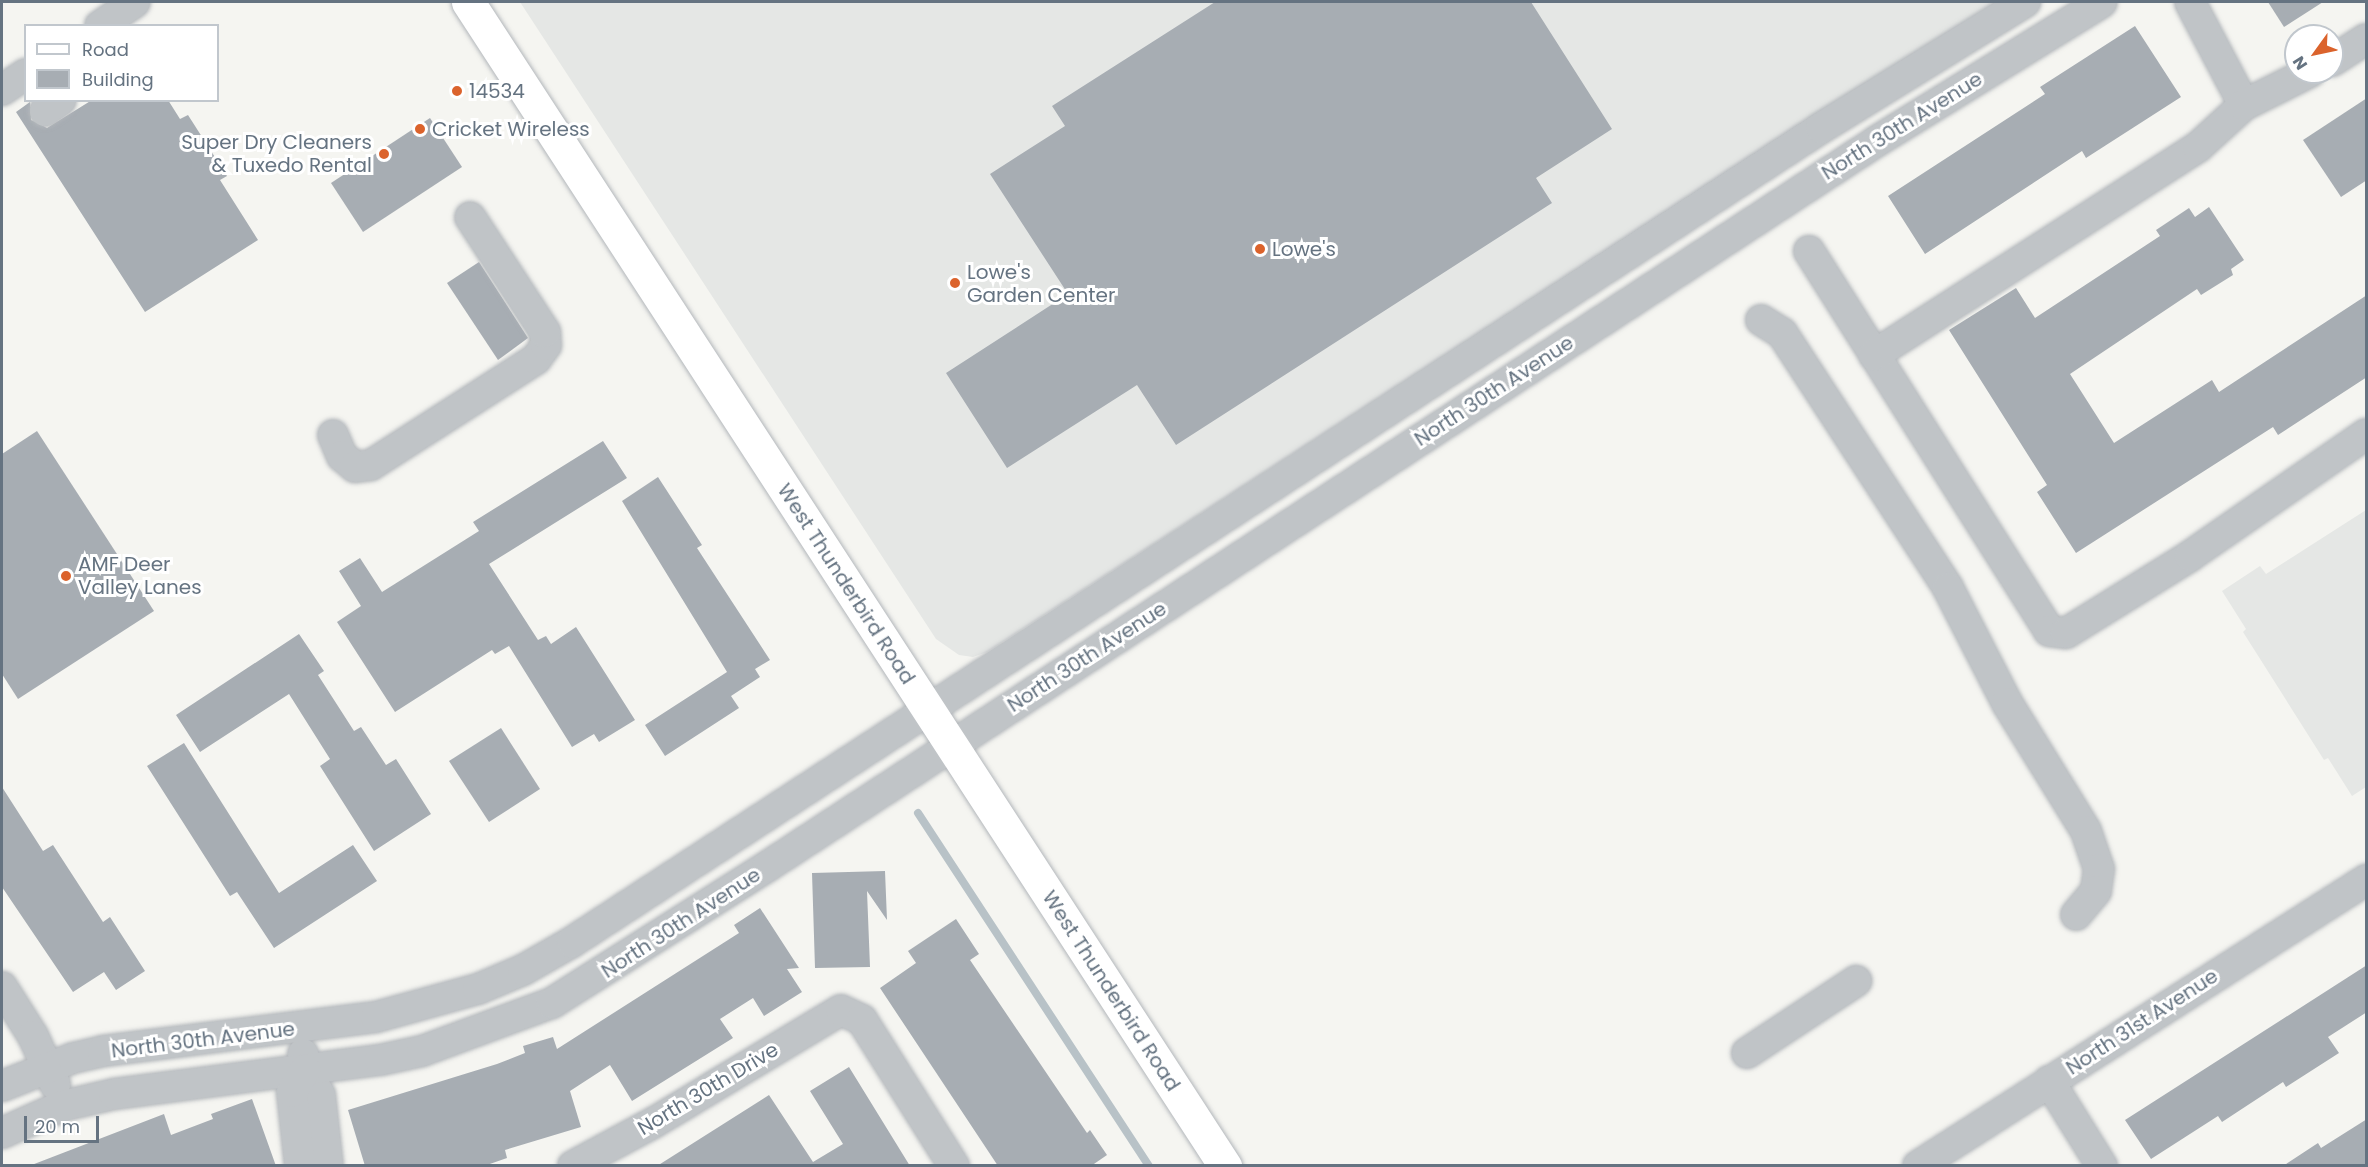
<!DOCTYPE html>
<html>
<head>
<meta charset="utf-8">
<style>
	body { margin:0 }
	#map { position:relative; width:2368px; height:1167px; overflow:hidden; background:#f5f5f1; font-family:Poppins,sans-serif }
	div>[style] { position:absolute }
	.built>* { inset:0; background:#e5e7e5 }
	.stream>* { height:8px; margin:-4px; padding:0 4px; transform-origin:4px; border-radius:4px; background:#b8c2c7 }
	.building>* { inset:0; background:#a7adb3 }
	.roads { filter:drop-shadow(0 0 2px #b3b7bb) drop-shadow(0 0 2px #b3b7bb) }
	.minor>* { height:30px; margin:-15px; padding:0 15px; transform-origin:15px; border-radius:15px; background:#c0c4c7 }
	.major>* { height:33px; margin:-16.5px; padding:0 16.5px; transform-origin:16.5px; border-radius:16.5px; background:#fff }
	.dots>* { width:16px; height:16px; translate:-50% -50%; box-sizing:border-box; border:3px solid #fff; border-radius:50% }
	span { translate:-50% -50%; white-space:nowrap; text-align:center; line-height:1.15; -webkit-text-stroke:6px #fff; paint-order:stroke }
	.poi-label { font-size:20px; color:#657381 }
	.left { translate:0 -50%; text-align:left }
	.right { translate:-100% -50%; text-align:right }
	.street-label { font-size:20px; color:#657381 }
	.frame { position:absolute; inset:0; border:3px solid #657381; pointer-events:none }
	.legend { position:absolute; left:24px; top:24px; width:195px; height:78px; box-sizing:border-box; background:#fff; border:2px solid #c1c7cd; margin:0; padding:8px 10px; list-style:none; font-size:18px; color:#657381 }
	.legend li { display:flex; align-items:center; gap:12px; height:30px }
	.legend b { width:30px; border:2px solid #c1c7cd }
	.north { position:absolute; left:2284px; top:24px; width:60px; height:60px; box-sizing:border-box; background:#fff; border:2px solid #c1c7cd; border-radius:50%; rotate:237deg; font-size:16px; font-weight:700; line-height:24px; text-align:center; color:#657381 }
	.north::after { content:''; display:block; margin:auto; width:21px; height:27px; background:#db632c; clip-path:polygon(50% 0,100% 100%,50% 72%,0 100%) }
	.scale { position:absolute; left:24px; top:1116px; width:75px; height:27px; box-sizing:border-box; border:3px solid #657381; border-top:0; padding-left:8px; font-size:18px; line-height:21px; white-space:nowrap; color:#657381; -webkit-text-stroke:4px #fff; paint-order:stroke }
</style>
</head>
<body>
<div id="map">
	<div class="built">
		<div style="clip-path:polygon(520px 2px,1998px 2px,1803px 123px,987px 652px,973px 657px,959px 655px,936px 639px)"></div>
		<div style="clip-path:polygon(2366px 510px,2366px 787px,2352px 796px,2328px 758px,2324px 760px,2243px 632px,2246px 629px,2222px 591px,2260px 566px,2266px 574px)"></div>
	</div>
	<div class="stream">
		<div style="left:918px;top:813px;width:422px;rotate:56.8deg"></div>
	</div>
	<div class="building">
		<div style="clip-path:polygon(1215px 2px,1531px 2px,1612px 129px,1536px 178px,1552px 203px,1176px 445px,1137px 385px,1007px 468px,946px 373px,1068px 294px,990px 174px,1065px 126px,1052px 106px)"></div>
		<div style="clip-path:polygon(2268px 2px,2323px 2px,2284px 27px)"></div>
		<div style="clip-path:polygon(2135px 26px,2181px 97px,2086px 158px,2082px 151px,1925px 254px,1888px 196px,2045px 94px,2040px 87px)"></div>
		<div style="clip-path:polygon(2367px 98px,2367px 180px,2341px 197px,2303px 140px)"></div>
		<div style="clip-path:polygon(92px 100px,168px 100px,180px 119px,188px 115px,227px 176px,220px 180px,258px 240px,145px 312px,16px 112px,30px 102px,31px 120px,47px 128px)"></div>
		<div style="clip-path:polygon(430px 118px,462px 167px,363px 232px,331px 183px)"></div>
		<div style="clip-path:polygon(2209px 207px,2244px 260px,2231px 269px,2233px 275px,2201px 295px,2197px 289px,2070px 374px,2114px 443px,2212px 380px,2219px 392px,2367px 295px,2367px 377px,2278px 435px,2273px 427px,2076px 553px,2037px 492px,2047px 485px,1949px 330px,2016px 288px,2035px 318px,2160px 236px,2156px 230px,2189px 208px,2195px 217px)"></div>
		<div style="clip-path:polygon(479px 262px,528px 338px,498px 360px,447px 283px)"></div>
		<div style="clip-path:polygon(37px 431px,154px 611px,18px 699px,2px 674px,2px 454px)"></div>
		<div style="clip-path:polygon(603px 441px,627px 478px,489px 564px,538px 640px,546px 636px,551px 644px,576px 627px,635px 720px,599px 742px,594px 734px,572px 747px,509px 646px,495px 654px,492px 650px,395px 712px,337px 622px,361px 606px,339px 571px,360px 558px,382px 592px,479px 531px,473px 522px)"></div>
		<div style="clip-path:polygon(658px 477px,702px 545px,697px 548px,770px 660px,755px 669px,760px 677px,731px 696px,739px 708px,665px 756px,645px 725px,727px 672px,622px 501px)"></div>
		<div style="clip-path:polygon(299px 634px,324px 671px,318px 675px,354px 731px,361px 727px,386px 765px,396px 759px,431px 814px,374px 851px,320px 766px,330px 759px,289px 694px,200px 752px,176px 715px)"></div>
		<div style="clip-path:polygon(501px 728px,540px 789px,489px 822px,449px 761px)"></div>
		<div style="clip-path:polygon(184px 743px,279px 893px,353px 845px,377px 881px,274px 948px,237px 892px,230px 896px,147px 766px)"></div>
		<div style="clip-path:polygon(2px 787px,43px 851px,53px 845px,103px 922px,110px 917px,145px 971px,116px 990px,104px 972px,73px 992px,2px 887px)"></div>
		<div style="clip-path:polygon(885px 871px,887px 920px,867px 891px,870px 967px,815px 968px,812px 873px)"></div>
		<div style="clip-path:polygon(760px 908px,799px 968px,787px 969px,802px 992px,764px 1016px,753px 998px,720px 1019px,733px 1038px,632px 1101px,610px 1065px,570px 1091px,581px 1127px,505px 1150px,507px 1158px,484px 1166px,365px 1166px,348px 1110px,497px 1064px,525px 1053px,523px 1046px,553px 1037px,557px 1049px,739px 933px,734px 925px)"></div>
		<div style="clip-path:polygon(956px 919px,979px 954px,970px 960px,1087px 1133px,1090px 1130px,1107px 1155px,1091px 1166px,998px 1166px,880px 988px,916px 963px,908px 951px)"></div>
		<div style="clip-path:polygon(2367px 965px,2367px 1012px,2328px 1037px,2339px 1053px,2286px 1087px,2283px 1082px,2222px 1122px,2218px 1116px,2151px 1159px,2125px 1120px)"></div>
		<div style="clip-path:polygon(849px 1067px,910px 1166px,657px 1166px,769px 1095px,813px 1162px,843px 1144px,810px 1091px)"></div>
		<div style="clip-path:polygon(252px 1099px,276px 1166px,29px 1166px,164px 1114px,171px 1135px,213px 1119px,211px 1114px)"></div>
		<div style="clip-path:polygon(2367px 1119px,2367px 1166px,2283px 1166px,2318px 1143px,2321px 1148px)"></div>
	</div>
	<div class="roads">
		<div class="minor">
			<div style="left:2190px;top:2px;width:116px;rotate:62.3deg"></div>
			<div style="left:100px;top:26px;width:42px;rotate:-34.4deg"></div>
			<div style="left:2332px;top:61px;width:40px;rotate:-32.9deg"></div>
			<div style="left:2px;top:90px;width:29px;rotate:-34deg"></div>
			<div style="left:45px;top:111px;width:19px;rotate:-35deg"></div>
			<div style="left:1809px;top:251px;width:449px;rotate:57.7deg"></div>
			<div style="left:2049px;top:631px;width:17px;rotate:7deg"></div>
			<div style="left:2066px;top:633px;width:146px;rotate:-31.8deg"></div>
			<div style="left:2190px;top:556px;width:214px;rotate:-34.7deg"></div>
			<div style="left:1761px;top:320px;width:25px;rotate:32deg"></div>
			<div style="left:1782px;top:333px;width:304px;rotate:56.9deg"></div>
			<div style="left:1948px;top:588px;width:129px;rotate:62.8deg"></div>
			<div style="left:2007px;top:703px;width:150px;rotate:58.3deg"></div>
			<div style="left:2086px;top:831px;width:40px;rotate:71.1deg"></div>
			<div style="left:2099px;top:869px;width:22px;rotate:98deg"></div>
			<div style="left:2096px;top:891px;width:31px;rotate:130deg"></div>
			<div style="left:1874px;top:355px;width:385px;rotate:-32.7deg"></div>
			<div style="left:2198px;top:147px;width:62px;rotate:-42.4deg"></div>
			<div style="left:2244px;top:105px;width:74px;rotate:-26.6deg"></div>
			<div style="left:333px;top:435px;width:23px;rotate:67deg"></div>
			<div style="left:342px;top:456px;width:17px;rotate:40deg"></div>
			<div style="left:355px;top:467px;width:16px;rotate:-7deg"></div>
			<div style="left:371px;top:465px;width:196px;rotate:-32.7deg"></div>
			<div style="left:536px;top:359px;width:17px;rotate:-54deg"></div>
			<div style="left:546px;top:345px;width:13px;rotate:-94deg"></div>
			<div style="left:545px;top:332px;width:137px;rotate:-123.1deg"></div>
			<div style="left:2px;top:987px;width:58px;rotate:57.7deg"></div>
			<div style="left:33px;top:1036px;width:53px;rotate:65.4deg"></div>
			<div style="left:1747px;top:1053px;width:131px;rotate:-33.4deg"></div>
			<div style="left:303px;top:1054px;width:16px;rotate:83deg"></div>
			<div style="left:305px;top:1070px;width:29px;rotate:59deg"></div>
			<div style="left:320px;top:1095px;width:71px;rotate:83.6deg"></div>
			<div style="left:2049px;top:1081px;width:100px;rotate:58.1deg"></div>
			<div style="left:2px;top:1086px;width:76px;rotate:-21.5deg"></div>
			<div style="left:73px;top:1058px;width:31px;rotate:-13deg"></div>
			<div style="left:103px;top:1051px;width:275px;rotate:-7.1deg"></div>
			<div style="left:376px;top:1017px;width:106px;rotate:-15.4deg"></div>
			<div style="left:478px;top:989px;width:49px;rotate:-22.9deg"></div>
			<div style="left:523px;top:970px;width:56px;rotate:-29.7deg"></div>
			<div style="left:572px;top:942px;width:1491px;rotate:-33.09deg"></div>
			<div style="left:1821px;top:128px;width:240px;rotate:-31.7deg"></div>
			<div style="left:2px;top:1133px;width:66px;rotate:-24.2deg"></div>
			<div style="left:62px;top:1106px;width:53px;rotate:-13deg"></div>
			<div style="left:114px;top:1094px;width:268px;rotate:-7.3deg"></div>
			<div style="left:380px;top:1060px;width:43px;rotate:-12.1deg"></div>
			<div style="left:422px;top:1051px;width:139px;rotate:-20.3deg"></div>
			<div style="left:552px;top:1003px;width:256px;rotate:-32.4deg"></div>
			<div style="left:768px;top:866px;width:1325px;rotate:-33.17deg"></div>
			<div style="left:1877px;top:141px;width:264px;rotate:-31.7deg"></div>
			<div style="left:300px;top:1166px;width:74px;rotate:-96.2deg"></div>
			<div style="left:292px;top:1092px;width:26px;rotate:-59deg"></div>
			<div style="left:573px;top:1166px;width:91px;rotate:-28.3deg"></div>
			<div style="left:653px;top:1123px;width:219px;rotate:-31deg"></div>
			<div style="left:841px;top:1010px;width:23px;rotate:25deg"></div>
			<div style="left:862px;top:1020px;width:173px;rotate:57.8deg"></div>
			<div style="left:1918px;top:1166px;width:532px;rotate:-32.55deg"></div>
		</div>
		<div class="major">
			<div style="left:468px;top:2px;width:1389px;rotate:56.96deg"></div>
		</div>
	</div>
	<div class="dots">
		<div style="left:457px;top:91px;background:#db632c"></div>
		<div style="left:420px;top:129px;background:#db632c"></div>
		<div style="left:384px;top:154px;background:#db632c"></div>
		<div style="left:1260px;top:249px;background:#db632c"></div>
		<div style="left:955px;top:283px;background:#db632c"></div>
		<div style="left:66px;top:576px;background:#db632c"></div>
	</div>
	<div class="poi-label">
		<span class="left" style="left:469px;top:91px">14534</span>
		<span class="left" style="left:432px;top:129px">Cricket Wireless</span>
		<span class="right" style="left:372px;top:154px">Super Dry Cleaners<br>&amp; Tuxedo Rental</span>
		<span class="left" style="left:1272px;top:249px">Lowe's</span>
		<span class="left" style="left:967px;top:284px">Lowe's<br>Garden Center</span>
		<span class="left" style="left:78px;top:576px">AMF Deer<br>Valley Lanes</span>
	</div>
	<div class="street-label">
		<span style="left:1902px;top:126px;rotate:-32deg">North 30th Avenue</span>
		<span style="left:1494px;top:391px;rotate:-33deg">North 30th Avenue</span>
		<span style="left:846px;top:584px;rotate:57deg">West Thunderbird Road</span>
		<span style="left:1087px;top:657px;rotate:-33deg">North 30th Avenue</span>
		<span style="left:681px;top:923px;rotate:-33deg">North 30th Avenue</span>
		<span style="left:1111px;top:991px;rotate:57deg">West Thunderbird Road</span>
		<span style="left:2142px;top:1022px;rotate:-33deg">North 31st Avenue</span>
		<span style="left:203px;top:1040px;rotate:-7deg">North 30th Avenue</span>
		<span style="left:708px;top:1089px;rotate:-31deg">North 30th Drive</span>
	</div>
	<div class="frame"></div>
	<ul class="legend">
	<li><b style="height:8px;background:#fff"></b>Road</li>
	<li><b style="height:16px;background:#a7adb3"></b>Building</li>
	</ul>
	<div class="north">N</div>
	<div class="scale">20 m</div>
</div>
</body>
</html>
